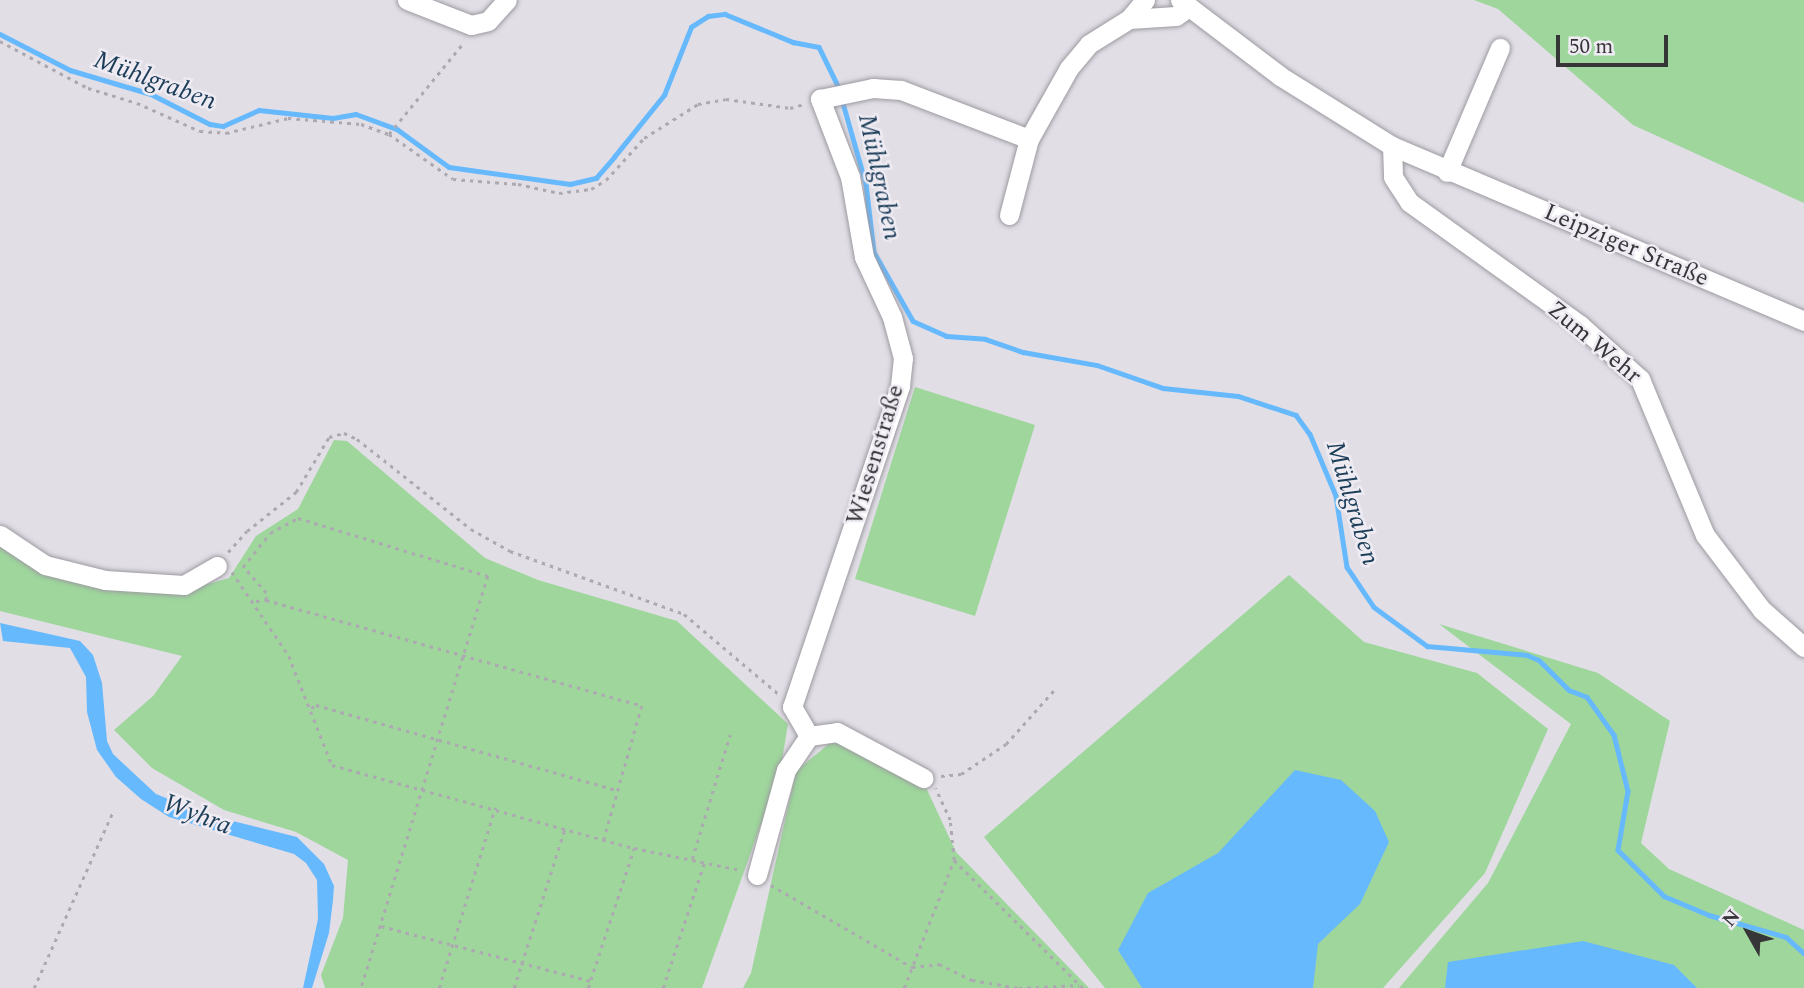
<!DOCTYPE html>
<html>
<head>
<meta charset="utf-8">
<style>
	body { margin:0 }
	#map { position:relative; width:1804px; height:988px; overflow:hidden; background:#e1dee6; font-family:Spectral,serif }
	div>[style] { position:absolute }
	.green>* { inset:0; background:#9ed69c }
	.water>* { inset:0; background:#67b9fd }
	.stream>* { height:4.5px; margin:-2.25px; padding:0 2.25px; transform-origin:2.25px; border-radius:2.25px; background:#67b9fd }
	.path>* { height:2.5px; margin-top:-1.25px; transform-origin:0; background:repeating-linear-gradient(90deg,#aca9b0 0 3.5px,transparent 0 8.5px) }
	.roads { filter:drop-shadow(0 0 2px #9d9aa1) drop-shadow(0 0 2px #9d9aa1) }
	.minor>* { height:19px; margin:-9.5px; padding:0 9.5px; transform-origin:9.5px; border-radius:9.5px; background:#fff }
	span { translate:-50% -50%; white-space:nowrap; text-align:center; line-height:1.15; -webkit-text-stroke:5px #efebf3; paint-order:stroke }
	.street-label { font-size:24px; color:#363538 }
	.water-label { font-size:26px; color:#1c3e59; font-style:italic }
	.north { position:absolute; left:1713px; top:897px; width:70px; height:70px; -webkit-text-stroke:5px #efebf3; paint-order:stroke; rotate:310deg; font-size:19px; font-weight:700; line-height:28px; text-align:center; color:#363538 }
	.north::after { content:''; display:block; margin:auto; width:24px; height:32px; background:#363538; clip-path:polygon(50% 0,100% 100%,50% 72%,0 100%) }
	.scale { position:absolute; left:1556px; top:35px; width:112px; height:32px; box-sizing:border-box; border:4px solid #363538; border-top:0; padding-left:9px; font-size:21px; line-height:24px; white-space:nowrap; color:#363538; -webkit-text-stroke:5px #efebf3; paint-order:stroke }
</style>
</head>
<body>
<div id="map">
	<div class="green">
		<div style="clip-path:polygon(1474px 0,1804px 0,1804px 203px,1633px 125px,1498px 9px)"></div>
		<div style="clip-path:polygon(915px 387px,1035px 425px,975px 616px,855px 579px)"></div>
		<div style="clip-path:polygon(334px 440px,347px 441px,485px 558px,538px 580px,677px 621px,788px 724px,780px 772px,702px 988px,325px 988px,321px 975px,343px 918px,348px 860px,296px 832px,224px 810px,152px 768px,114px 730px,153px 696px,182px 656px,0 611px,0 537px,25px 560px,191px 589px,229px 578px,256px 536px,298px 509px)"></div>
		<div style="clip-path:polygon(1289px 575px,1364px 642px,1477px 673px,1548px 729px,1485px 873px,1383px 988px,1105px 988px,984px 837px)"></div>
		<div style="clip-path:polygon(1439px 624px,1598px 673px,1670px 721px,1641px 843px,1669px 869px,1804px 930px,1804px 988px,1399px 988px,1488px 883px,1571px 724px)"></div>
		<div style="clip-path:polygon(836px 738px,923px 781px,956px 852px,1089px 988px,743px 988px,751px 973px,796px 771px)"></div>
	</div>
	<div class="water">
		<div style="clip-path:polygon(0 623px,80px 641px,93px 655px,102px 683px,107px 741px,113px 754px,156px 794px,208px 815px,297px 837px,324px 864px,334px 886px,333px 900px,329px 933px,312px 988px,303px 988px,318px 919px,317px 880px,306px 863px,294px 854px,169px 817px,141px 799px,116px 777px,97px 750px,87px 712px,86px 677px,70px 648px,3px 641px)"></div>
		<div style="clip-path:polygon(1295px 770px,1341px 780px,1375px 811px,1389px 842px,1360px 904px,1318px 944px,1313px 988px,1142px 988px,1118px 950px,1148px 893px,1218px 853px)"></div>
		<div style="clip-path:polygon(1583px 941px,1674px 965px,1697px 988px,1445px 988px,1448px 962px)"></div>
	</div>
	<div class="stream">
		<div style="left:0;top:34px;width:79px;rotate:27.2deg"></div>
		<div style="left:70px;top:70px;width:84px;rotate:16.5deg"></div>
		<div style="left:151px;top:94px;width:66px;rotate:27deg"></div>
		<div style="left:210px;top:124px;width:13px;rotate:9deg"></div>
		<div style="left:223px;top:126px;width:39px;rotate:-24deg"></div>
		<div style="left:259px;top:110px;width:74px;rotate:6.2deg"></div>
		<div style="left:333px;top:118px;width:23px;rotate:-10deg"></div>
		<div style="left:356px;top:114px;width:44px;rotate:20.1deg"></div>
		<div style="left:397px;top:129px;width:64px;rotate:36.2deg"></div>
		<div style="left:449px;top:167px;width:122px;rotate:8deg"></div>
		<div style="left:570px;top:184px;width:27px;rotate:-13deg"></div>
		<div style="left:596px;top:178px;width:28px;rotate:-49deg"></div>
		<div style="left:614px;top:157px;width:80px;rotate:-51.1deg"></div>
		<div style="left:664px;top:95px;width:73px;rotate:-68.3deg"></div>
		<div style="left:691px;top:27px;width:20px;rotate:-33deg"></div>
		<div style="left:708px;top:16px;width:17px;rotate:-7deg"></div>
		<div style="left:725px;top:14px;width:74px;rotate:22.4deg"></div>
		<div style="left:793px;top:42px;width:26px;rotate:11deg"></div>
		<div style="left:819px;top:47px;width:43px;rotate:64deg"></div>
		<div style="left:843px;top:103px;width:84px;rotate:74.1deg"></div>
		<div style="left:866px;top:184px;width:68px;rotate:83.3deg"></div>
		<div style="left:874px;top:252px;width:79px;rotate:60.5deg"></div>
		<div style="left:913px;top:321px;width:36px;rotate:24deg"></div>
		<div style="left:946px;top:336px;width:39px;rotate:4deg"></div>
		<div style="left:985px;top:339px;width:40px;rotate:18.9deg"></div>
		<div style="left:1023px;top:352px;width:75px;rotate:10deg"></div>
		<div style="left:1097px;top:365px;width:70px;rotate:19.2deg"></div>
		<div style="left:1163px;top:388px;width:75px;rotate:6.1deg"></div>
		<div style="left:1238px;top:396px;width:61px;rotate:18.1deg"></div>
		<div style="left:1296px;top:415px;width:24px;rotate:54deg"></div>
		<div style="left:1310px;top:434px;width:67px;rotate:67.2deg"></div>
		<div style="left:1336px;top:496px;width:72px;rotate:81.2deg"></div>
		<div style="left:1347px;top:567px;width:48px;rotate:56deg"></div>
		<div style="left:1374px;top:607px;width:66px;rotate:36.3deg"></div>
		<div style="left:1427px;top:646px;width:100px;rotate:5.1deg"></div>
		<div style="left:1527px;top:655px;width:13px;rotate:23deg"></div>
		<div style="left:1539px;top:660px;width:42px;rotate:45deg"></div>
		<div style="left:1569px;top:690px;width:19px;rotate:21deg"></div>
		<div style="left:1587px;top:697px;width:47px;rotate:54.6deg"></div>
		<div style="left:1614px;top:735px;width:58px;rotate:76deg"></div>
		<div style="left:1628px;top:791px;width:60px;rotate:99.6deg"></div>
		<div style="left:1618px;top:850px;width:65px;rotate:45deg"></div>
		<div style="left:1664px;top:896px;width:49px;rotate:22.9deg"></div>
		<div style="left:1709px;top:915px;width:80px;rotate:15.9deg"></div>
		<div style="left:1786px;top:937px;width:24px;rotate:42deg"></div>
	</div>
	<div class="path">
		<div style="left:0;top:41px;width:100px;rotate:28.1deg"></div>
		<div style="left:88px;top:88px;width:51px;rotate:17deg"></div>
		<div style="left:137px;top:103px;width:69px;rotate:24deg"></div>
		<div style="left:200px;top:131px;width:26px;rotate:4deg"></div>
		<div style="left:226px;top:133px;width:64px;rotate:-13.6deg"></div>
		<div style="left:288px;top:118px;width:73px;rotate:4.7deg"></div>
		<div style="left:361px;top:124px;width:30px;rotate:20deg"></div>
		<div style="left:389px;top:134px;width:78px;rotate:35.1deg"></div>
		<div style="left:453px;top:179px;width:65px;rotate:4.4deg"></div>
		<div style="left:518px;top:184px;width:42px;rotate:12.4deg"></div>
		<div style="left:559px;top:193px;width:32px;rotate:-7deg"></div>
		<div style="left:591px;top:189px;width:17px;rotate:-31deg"></div>
		<div style="left:606px;top:180px;width:57px;rotate:-47.9deg"></div>
		<div style="left:644px;top:138px;width:64px;rotate:-32.2deg"></div>
		<div style="left:698px;top:104px;width:28px;rotate:-10deg"></div>
		<div style="left:726px;top:99px;width:65px;rotate:8deg"></div>
		<div style="left:790px;top:108px;width:15px;rotate:-16deg"></div>
		<div style="left:389px;top:134px;width:119px;rotate:-50.8deg"></div>
		<div style="left:228px;top:552px;width:28px;rotate:-48deg"></div>
		<div style="left:247px;top:531px;width:63px;rotate:-38.5deg"></div>
		<div style="left:296px;top:492px;width:64px;rotate:-59deg"></div>
		<div style="left:329px;top:437px;width:16px;rotate:-15deg"></div>
		<div style="left:344px;top:433px;width:14px;rotate:25deg"></div>
		<div style="left:357px;top:439px;width:145px;rotate:38.3deg"></div>
		<div style="left:471px;top:529px;width:45px;rotate:29.4deg"></div>
		<div style="left:510px;top:551px;width:185px;rotate:19.9deg"></div>
		<div style="left:684px;top:614px;width:126px;rotate:40.2deg"></div>
		<div style="left:232px;top:572px;width:102px;rotate:55.8deg"></div>
		<div style="left:289px;top:656px;width:117px;rotate:68.5deg"></div>
		<div style="left:332px;top:765px;width:313px;rotate:15.4deg"></div>
		<div style="left:634px;top:848px;width:108px;rotate:11.7deg"></div>
		<div style="left:266px;top:600px;width:391px;rotate:15.7deg"></div>
		<div style="left:642px;top:706px;width:138px;rotate:105.9deg"></div>
		<div style="left:256px;top:601px;width:10px;rotate:-6deg"></div>
		<div style="left:266px;top:600px;width:7px;rotate:-90deg"></div>
		<div style="left:266px;top:593px;width:35px;rotate:-131deg"></div>
		<div style="left:243px;top:567px;width:43px;rotate:-51.5deg"></div>
		<div style="left:270px;top:533px;width:32px;rotate:-28deg"></div>
		<div style="left:298px;top:518px;width:199px;rotate:17deg"></div>
		<div style="left:488px;top:576px;width:431px;rotate:107.1deg"></div>
		<div style="left:311px;top:708px;width:6px;rotate:-31deg"></div>
		<div style="left:316px;top:705px;width:313px;rotate:15.8deg"></div>
		<div style="left:941px;top:776px;width:20px;rotate:-6deg"></div>
		<div style="left:961px;top:774px;width:54px;rotate:-33.7deg"></div>
		<div style="left:1006px;top:744px;width:74px;rotate:-48.3deg"></div>
		<div style="left:692px;top:859px;width:130px;rotate:-73deg"></div>
		<div style="left:954px;top:860px;width:182px;rotate:44.8deg"></div>
		<div style="left:771px;top:885px;width:163px;rotate:30.2deg"></div>
		<div style="left:912px;top:967px;width:27px;rotate:-6deg"></div>
		<div style="left:939px;top:964px;width:37px;rotate:26deg"></div>
		<div style="left:972px;top:980px;width:48px;rotate:9.7deg"></div>
		<div style="left:1019px;top:988px;width:60px;rotate:-2.9deg"></div>
		<div style="left:381px;top:926px;width:216px;rotate:14.7deg"></div>
		<div style="left:34px;top:988px;width:194px;rotate:-65.9deg"></div>
		<div style="left:439px;top:988px;width:189px;rotate:-72.7deg"></div>
		<div style="left:514px;top:988px;width:168px;rotate:-72.3deg"></div>
		<div style="left:588px;top:988px;width:147px;rotate:-71.8deg"></div>
		<div style="left:663px;top:988px;width:132px;rotate:-71.8deg"></div>
		<div style="left:904px;top:988px;width:137px;rotate:-68.7deg"></div>
		<div style="left:954px;top:860px;width:40px;rotate:-95.7deg"></div>
		<div style="left:950px;top:820px;width:35px;rotate:-115deg"></div>
	</div>
	<div class="roads">
		<div class="minor">
			<div style="left:407px;top:0;width:69px;rotate:21.3deg"></div>
			<div style="left:471px;top:25px;width:17px;rotate:-13deg"></div>
			<div style="left:488px;top:21px;width:28px;rotate:-48deg"></div>
			<div style="left:1180px;top:0;width:126px;rotate:37.2deg"></div>
			<div style="left:1280px;top:76px;width:132px;rotate:32deg"></div>
			<div style="left:1392px;top:146px;width:448px;rotate:23deg"></div>
			<div style="left:1129px;top:19px;width:47px;rotate:-3.7deg"></div>
			<div style="left:1176px;top:16px;width:16px;rotate:-35deg"></div>
			<div style="left:1392px;top:146px;width:31px;rotate:88deg"></div>
			<div style="left:1393px;top:177px;width:30px;rotate:57deg"></div>
			<div style="left:1409px;top:202px;width:211px;rotate:35.7deg"></div>
			<div style="left:1580px;top:325px;width:81px;rotate:42deg"></div>
			<div style="left:1640px;top:379px;width:169px;rotate:67.4deg"></div>
			<div style="left:1705px;top:535px;width:94px;rotate:52.8deg"></div>
			<div style="left:1762px;top:610px;width:56px;rotate:41.4deg"></div>
			<div style="left:1447px;top:172px;width:135px;rotate:-66.9deg"></div>
			<div style="left:1009px;top:215px;width:79px;rotate:-75.3deg"></div>
			<div style="left:1029px;top:139px;width:81px;rotate:-60.6deg"></div>
			<div style="left:1069px;top:68px;width:31px;rotate:-50deg"></div>
			<div style="left:1089px;top:44px;width:47px;rotate:-32deg"></div>
			<div style="left:1129px;top:19px;width:25px;rotate:-50deg"></div>
			<div style="left:0;top:535px;width:54px;rotate:33.7deg"></div>
			<div style="left:45px;top:565px;width:62px;rotate:14deg"></div>
			<div style="left:105px;top:580px;width:79px;rotate:3.6deg"></div>
			<div style="left:184px;top:585px;width:38px;rotate:-30deg"></div>
			<div style="left:809px;top:736px;width:34px;rotate:-120deg"></div>
			<div style="left:792px;top:707px;width:339px;rotate:-71.4deg"></div>
			<div style="left:900px;top:386px;width:28px;rotate:-84deg"></div>
			<div style="left:903px;top:358px;width:42px;rotate:-105deg"></div>
			<div style="left:892px;top:317px;width:66px;rotate:-115deg"></div>
			<div style="left:864px;top:257px;width:81px;rotate:-99.9deg"></div>
			<div style="left:850px;top:177px;width:84px;rotate:-111deg"></div>
			<div style="left:820px;top:99px;width:54px;rotate:-11.7deg"></div>
			<div style="left:873px;top:88px;width:28px;rotate:4deg"></div>
			<div style="left:901px;top:90px;width:137px;rotate:20.9deg"></div>
			<div style="left:757px;top:875px;width:109px;rotate:-74.6deg"></div>
			<div style="left:786px;top:770px;width:41px;rotate:-55.9deg"></div>
			<div style="left:809px;top:736px;width:28px;rotate:-8deg"></div>
			<div style="left:837px;top:732px;width:98px;rotate:28.1deg"></div>
		</div>
	</div>
	<div class="street-label">
		<span style="left:1626px;top:246px;rotate:23deg">Leipziger Straße</span>
		<span style="left:1594px;top:343px;rotate:40deg">Zum Wehr</span>
		<span style="left:876px;top:455px;rotate:-73deg">Wiesenstraße</span>
	</div>
	<div class="water-label">
		<span style="left:155px;top:81px;rotate:20deg">Mühlgraben</span>
		<span style="left:879px;top:177px;rotate:78deg">Mühlgraben</span>
		<span style="left:1352px;top:503px;rotate:73deg">Mühlgraben</span>
		<span style="left:197px;top:815px;rotate:21deg">Wyhra</span>
	</div>
	<div class="north">N</div>
	<div class="scale">50 m</div>
</div>
</body>
</html>
